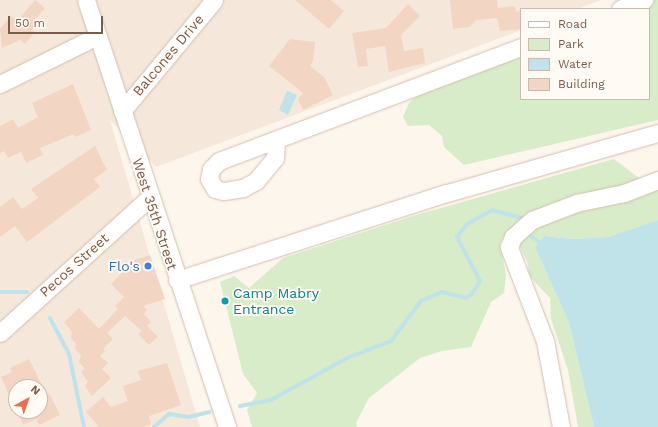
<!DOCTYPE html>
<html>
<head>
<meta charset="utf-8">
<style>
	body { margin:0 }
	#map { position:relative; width:658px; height:427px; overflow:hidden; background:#fdf6ec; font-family:"Work Sans",sans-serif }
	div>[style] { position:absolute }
	.residential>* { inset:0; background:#f5e8da }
	.green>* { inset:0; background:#d8ecc9 }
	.water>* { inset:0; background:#bfe3e8 }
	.stream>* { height:4px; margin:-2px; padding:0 2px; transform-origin:2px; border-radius:2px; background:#bfe3e8 }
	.building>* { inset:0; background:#f3d5c3 }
	.roads { filter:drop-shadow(0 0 1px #d1beb0) drop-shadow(0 0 1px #d1beb0) }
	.minor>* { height:17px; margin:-8.5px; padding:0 8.5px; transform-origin:8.5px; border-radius:8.5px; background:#fff }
	.dots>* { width:11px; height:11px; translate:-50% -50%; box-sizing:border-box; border:2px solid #fffaf3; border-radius:50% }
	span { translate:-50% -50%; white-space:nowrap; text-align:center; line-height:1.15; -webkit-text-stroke:3.5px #fffaf3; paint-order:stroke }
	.street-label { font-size:14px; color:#7a5c4d }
	.shop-label { font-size:14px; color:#366cbe }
	.right { translate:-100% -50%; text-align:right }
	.culture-label { font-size:14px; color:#0d838f }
	.left { translate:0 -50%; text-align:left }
	.legend { position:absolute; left:520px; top:8px; width:130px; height:92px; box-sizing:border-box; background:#fffaf3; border:1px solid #cabbb1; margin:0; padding:5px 7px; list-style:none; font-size:12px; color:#7a5c4d }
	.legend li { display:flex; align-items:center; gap:8px; height:20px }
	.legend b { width:20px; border:1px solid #cabbb1 }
	.north { position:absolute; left:8px; top:379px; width:40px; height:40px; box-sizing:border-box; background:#fffaf3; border:1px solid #cabbb1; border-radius:50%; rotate:40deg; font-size:11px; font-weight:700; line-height:16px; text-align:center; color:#7a5c4d }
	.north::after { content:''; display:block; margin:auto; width:14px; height:18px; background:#e76f51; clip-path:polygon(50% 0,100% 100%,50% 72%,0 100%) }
	.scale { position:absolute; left:8px; top:16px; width:95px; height:18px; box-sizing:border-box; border:2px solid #7a5c4d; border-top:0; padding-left:5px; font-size:12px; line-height:14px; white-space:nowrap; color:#7a5c4d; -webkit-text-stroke:3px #fffaf3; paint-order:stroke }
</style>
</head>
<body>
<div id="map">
	<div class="residential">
		<div style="clip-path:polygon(evenodd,0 0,601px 0,577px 9px,521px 9px,521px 30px,156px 167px,110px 120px,200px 427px,0 427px,0 0,16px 387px,40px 387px,40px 411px,16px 411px,16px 387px)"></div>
	</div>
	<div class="green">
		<div style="clip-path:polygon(654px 0,658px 0,658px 120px,464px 165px,444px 147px,442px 136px,429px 125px,408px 126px,403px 117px,409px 103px,420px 93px,521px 53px,521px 99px,649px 99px,649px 9px,631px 9px)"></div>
		<div style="clip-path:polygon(614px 159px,643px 181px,658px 175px,658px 220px,608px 237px,572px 239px,544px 236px,535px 247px,569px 323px,594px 427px,578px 427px,568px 370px,551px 319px,550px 298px,529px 276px,528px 263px,512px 232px,506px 232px,500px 244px,506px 274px,504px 293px,491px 302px,471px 347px,442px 351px,420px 358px,369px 398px,356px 423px,357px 427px,252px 427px,247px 410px,257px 393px,243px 374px,220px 282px,234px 276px,249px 288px,283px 258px,413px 216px)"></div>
	</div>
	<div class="water">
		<div style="clip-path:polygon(287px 91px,297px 95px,288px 115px,279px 110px)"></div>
		<div style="clip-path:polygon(658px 220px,658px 427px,594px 427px,569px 323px,535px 247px,544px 236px,572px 239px,608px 237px)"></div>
	</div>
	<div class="stream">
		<div style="left:531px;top:236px;width:15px;rotate:37deg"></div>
		<div style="left:0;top:292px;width:27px"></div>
		<div style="left:50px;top:318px;width:41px;rotate:62.2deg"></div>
		<div style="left:69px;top:354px;width:75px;rotate:78.4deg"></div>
		<div style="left:240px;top:406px;width:32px;rotate:-11deg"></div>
		<div style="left:271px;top:400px;width:87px;rotate:-28.9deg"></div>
		<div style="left:347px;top:358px;width:47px;rotate:-21.1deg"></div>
		<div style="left:391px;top:341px;width:50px;rotate:-53.1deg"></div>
		<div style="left:421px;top:301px;width:22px;rotate:-24deg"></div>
		<div style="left:441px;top:292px;width:26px;rotate:13deg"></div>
		<div style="left:466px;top:298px;width:6px;rotate:-31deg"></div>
		<div style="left:471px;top:295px;width:17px;rotate:-57deg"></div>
		<div style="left:480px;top:281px;width:50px;rotate:-117.6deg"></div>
		<div style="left:457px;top:237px;width:16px;rotate:-52deg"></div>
		<div style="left:467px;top:224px;width:29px;rotate:-29deg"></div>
		<div style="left:492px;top:210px;width:34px;rotate:15deg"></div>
		<div style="left:154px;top:427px;width:20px;rotate:-41deg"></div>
		<div style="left:169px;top:414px;width:19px;rotate:9deg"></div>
		<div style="left:188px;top:417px;width:22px;rotate:-13deg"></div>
	</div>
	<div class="building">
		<div style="clip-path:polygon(35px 0,45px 8px,33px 22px,36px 25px,32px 29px,35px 32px,25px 44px,20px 40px,2px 48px,0 29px,11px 16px,17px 21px)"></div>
		<div style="clip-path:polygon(295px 0,331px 0,344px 11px,329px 29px)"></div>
		<div style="clip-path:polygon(450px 0,497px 0,498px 8px,515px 6px,516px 12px,521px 10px,521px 29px,500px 31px,497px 18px,476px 20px,470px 27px,453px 29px)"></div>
		<div style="clip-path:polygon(408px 4px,420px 16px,401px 35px,404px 51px,423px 48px,425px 63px,389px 72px,385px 46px,366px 49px,368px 66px,358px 67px,352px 33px,386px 28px)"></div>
		<div style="clip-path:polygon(290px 39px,315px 42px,313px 61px,310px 66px,325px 78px,333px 95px,303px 110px,298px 99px,303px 93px,269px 66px)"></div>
		<div style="clip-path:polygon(73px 84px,91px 130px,75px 137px,74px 134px,40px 148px,43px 155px,26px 163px,21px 152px,8px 158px,4px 151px,0 153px,0 126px,13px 119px,18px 128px,38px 117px,32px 103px)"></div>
		<div style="clip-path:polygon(95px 146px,107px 170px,94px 179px,100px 187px,27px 242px,15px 226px,0 237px,0 207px,13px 197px,22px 209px,38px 198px,31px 189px)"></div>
		<div style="clip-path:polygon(150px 255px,165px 299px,143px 306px,147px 310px,144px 314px,151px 322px,142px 331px,125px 316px,107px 333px,113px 339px,103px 349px,105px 351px,100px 356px,108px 363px,102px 369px,111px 378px,92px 396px,85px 386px,88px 382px,81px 372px,85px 369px,79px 362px,81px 355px,75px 349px,76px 344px,71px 338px,72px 332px,64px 322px,79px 308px,99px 329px,118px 309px,115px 306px,124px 297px,111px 284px,130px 265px,129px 262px)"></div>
		<div style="clip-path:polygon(147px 326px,158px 337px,149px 345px,138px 334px)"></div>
		<div style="clip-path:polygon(29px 359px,43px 387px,16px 387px,16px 410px,1px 377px,12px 372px,10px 368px)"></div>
		<div style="clip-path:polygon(167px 363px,181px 405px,149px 416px,151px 424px,143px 427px,99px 427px,86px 412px,103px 397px,111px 407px,128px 401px,123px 386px,141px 380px,138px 371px)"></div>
		<div style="clip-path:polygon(49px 393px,60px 415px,39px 425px,36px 419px,23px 425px,17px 411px,40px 411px,40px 398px)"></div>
	</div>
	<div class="roads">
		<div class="minor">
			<div style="left:86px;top:0;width:450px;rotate:71.7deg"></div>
			<div style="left:620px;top:9px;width:26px;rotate:-21deg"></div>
			<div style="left:0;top:84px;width:108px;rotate:-26.3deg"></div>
			<div style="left:122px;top:111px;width:144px;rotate:-50.3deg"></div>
			<div style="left:276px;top:140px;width:18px;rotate:93deg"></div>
			<div style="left:275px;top:158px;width:30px;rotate:130deg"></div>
			<div style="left:256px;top:181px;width:15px;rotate:152deg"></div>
			<div style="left:243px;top:188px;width:20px;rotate:171deg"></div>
			<div style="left:223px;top:191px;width:8px;rotate:-166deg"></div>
			<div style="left:215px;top:189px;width:12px;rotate:-121deg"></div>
			<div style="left:209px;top:179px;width:10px;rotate:-79deg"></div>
			<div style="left:211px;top:169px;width:11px;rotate:-45deg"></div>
			<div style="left:219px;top:161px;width:323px;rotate:-20.7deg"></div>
			<div style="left:177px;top:280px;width:284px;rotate:-17.9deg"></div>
			<div style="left:447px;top:193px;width:219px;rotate:-15.9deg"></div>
			<div style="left:0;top:333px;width:201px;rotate:-42.2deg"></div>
			<div style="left:561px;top:427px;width:87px;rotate:-100.5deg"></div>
			<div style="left:545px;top:341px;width:101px;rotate:-111deg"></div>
			<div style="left:509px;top:247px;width:11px;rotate:-68deg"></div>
			<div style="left:513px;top:237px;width:25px;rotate:-42deg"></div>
			<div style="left:532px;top:220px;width:47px;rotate:-21.1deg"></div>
			<div style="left:576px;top:203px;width:49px;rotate:-11.8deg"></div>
			<div style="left:624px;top:193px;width:36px;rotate:-21deg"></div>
		</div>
	</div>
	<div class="dots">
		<div style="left:148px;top:266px;background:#3f7fe0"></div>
		<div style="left:225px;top:301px;background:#0f9aa8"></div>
	</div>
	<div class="street-label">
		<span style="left:168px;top:55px;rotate:-50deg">Balcones Drive</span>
		<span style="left:155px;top:214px;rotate:72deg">West 35th Street</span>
		<span style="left:74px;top:265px;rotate:-42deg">Pecos Street</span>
	</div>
	<div class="shop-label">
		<span class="right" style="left:140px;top:266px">Flo's</span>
	</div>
	<div class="culture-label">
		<span class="left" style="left:233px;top:301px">Camp Mabry<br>Entrance</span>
	</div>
	<ul class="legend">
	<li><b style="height:5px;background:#fff"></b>Road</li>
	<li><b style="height:11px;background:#d8ecc9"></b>Park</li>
	<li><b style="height:11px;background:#bfe3e8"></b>Water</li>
	<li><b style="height:11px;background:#f3d5c3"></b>Building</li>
	</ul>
	<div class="north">N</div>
	<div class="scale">50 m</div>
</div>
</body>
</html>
